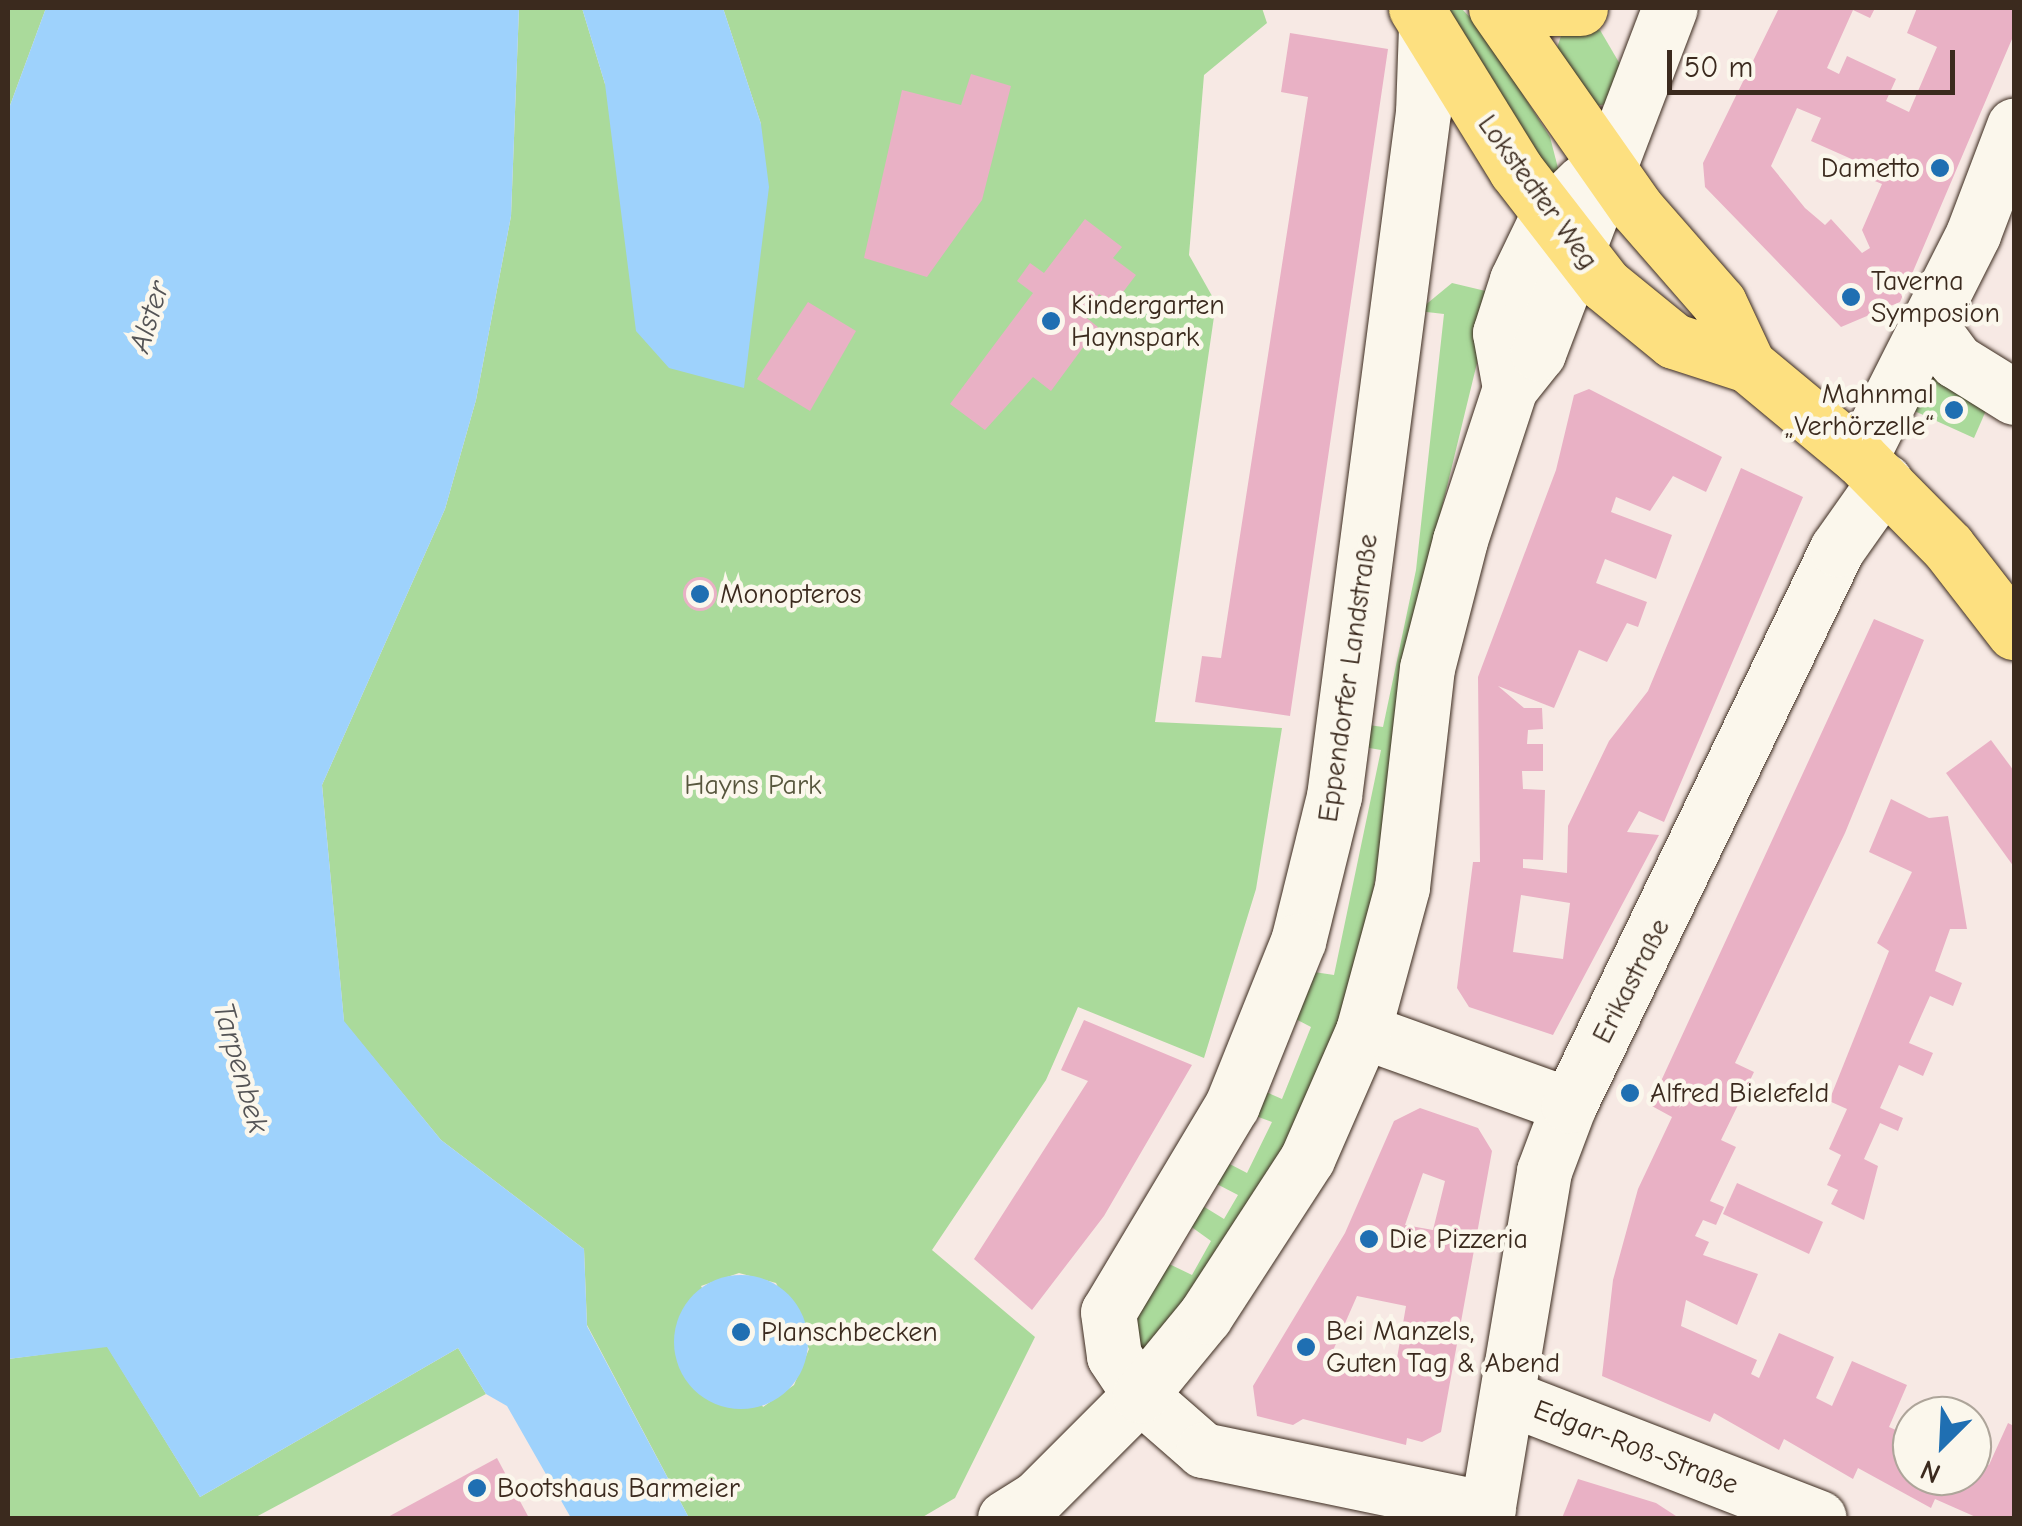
<!DOCTYPE html>
<html>
<head>
<meta charset="utf-8">
<style>
	body { margin:0 }
	#map { position:relative; width:2022px; height:1526px; overflow:hidden; background:#f7e9e4; font-family:"Comic Neue",sans-serif }
	div>[style] { position:absolute }
	.green>* { inset:0; background:#aada9b }
	.water>* { inset:0; background:#9ed2fc }
	.round { border-radius:50% }
	.building>* { inset:0; background:#e9b1c5 }
	.roads { filter:drop-shadow(0 0 2px #3b2a1e) drop-shadow(0 0 2px #3b2a1e) }
	.minor>* { height:55px; margin:-27.5px; padding:0 27.5px; transform-origin:27.5px; border-radius:27.5px; background:#fbf7ec }
	.major>* { height:55px; margin:-27.5px; padding:0 27.5px; transform-origin:27.5px; border-radius:27.5px; background:#fde080 }
	.dots>* { width:28px; height:28px; translate:-50% -50%; box-sizing:border-box; border:5px solid #fbf7ec; border-radius:50% }
	span { translate:-50% -50%; white-space:nowrap; text-align:center; line-height:1.15; -webkit-text-stroke:9px #fbf7ec; paint-order:stroke }
	.poi-label { font-size:28px; color:#3b2a1e }
	.right { translate:-100% -50%; text-align:right }
	.left { translate:0 -50%; text-align:left }
	.street-label { font-size:28px; color:#3b2a1e }
	.park-label { font-size:28px; color:#57563d }
	.water-label { font-size:30px; color:#545456; font-style:italic }
	.frame { position:absolute; inset:0; border:10px solid #3b2a1e; pointer-events:none }
	.north { position:absolute; left:1892px; top:1396px; width:100px; height:100px; box-sizing:border-box; background:#fbf7ec; border:2px solid #aea59a; border-radius:50%; rotate:204deg; font-size:28px; font-weight:700; line-height:40px; text-align:center; color:#3b2a1e }
	.north::after { content:''; display:block; margin:auto; width:35px; height:45px; background:#1f6fb2; clip-path:polygon(50% 0,100% 100%,50% 72%,0 100%) }
	.scale { position:absolute; left:1667px; top:50px; width:288px; height:45px; box-sizing:border-box; border:5px solid #3b2a1e; border-top:0; padding-left:12px; font-size:30px; line-height:35px; white-space:nowrap; color:#3b2a1e; -webkit-text-stroke:8px #fbf7ec; paint-order:stroke }
</style>
</head>
<body>
<div id="map">
	<div class="green">
		<div style="clip-path:polygon(8px 8px,46px 8px,8px 111px)"></div>
		<div style="clip-path:polygon(evenodd,519px 8px,582px 8px,605px 84px,761px 124px,723px 8px,1262px 8px,1267px 23px,1204px 75px,1189px 255px,1216px 303px,1155px 722px,1282px 728px,1256px 889px,1204px 1058px,1078px 1007px,1046px 1080px,932px 1250px,1035px 1337px,955px 1498px,921px 1518px,689px 1518px,587px 1325px,584px 1249px,441px 1140px,344px 1022px,322px 785px,445px 509px,476px 400px,511px 216px,519px 8px,739px 1273px,776px 1283px,809px 1349px,794px 1385px,763px 1407px,701px 1286px,739px 1273px)"></div>
		<div style="clip-path:polygon(1443px 8px,1461px 8px,1481px 29px,1550px 137px,1559px 172px,1551px 173px)"></div>
		<div style="clip-path:polygon(1600px 30px,1624px 71px,1607px 104px,1595px 106px,1557px 48px,1561px 36px)"></div>
		<div style="clip-path:polygon(1452px 283px,1494px 293px,1427px 569px,1354px 1005px,1281px 1168px,1143px 1355px,1122px 1316px,1163px 1261px,1192px 1275px,1211px 1241px,1186px 1223px,1198px 1203px,1224px 1219px,1238px 1195px,1211px 1181px,1222px 1160px,1247px 1173px,1272px 1122px,1245px 1112px,1255px 1087px,1282px 1099px,1311px 1027px,1286px 1014px,1301px 970px,1334px 975px,1381px 750px,1352px 745px,1355px 723px,1383px 727px,1416px 570px,1444px 314px,1418px 311px)"></div>
		<div style="clip-path:polygon(1931px 364px,1991px 399px,1974px 438px,1910px 409px)"></div>
		<div style="clip-path:polygon(107px 1346px,200px 1497px,458px 1348px,486px 1394px,254px 1518px,8px 1518px,8px 1359px)"></div>
	</div>
	<div class="water">
		<div style="clip-path:polygon(46px 8px,519px 8px,511px 216px,476px 400px,445px 509px,322px 785px,344px 1021px,441px 1140px,584px 1249px,587px 1326px,689px 1518px,571px 1518px,507px 1406px,486px 1394px,458px 1348px,200px 1497px,107px 1347px,8px 1359px,8px 111px)"></div>
		<div style="clip-path:polygon(582px 8px,723px 8px,761px 124px,769px 187px,744px 388px,669px 368px,636px 331px,605px 84px)"></div>
		<div class="round" style="left:674px;top:1275px;width:134px;height:134px"></div>
	</div>
	<div class="building">
		<div style="clip-path:polygon(evenodd,1779px 8px,1875px 8px,1870px 18px,1853px 10px,1827px 68px,1839px 74px,1847px 56px,1896px 79px,1886px 101px,1909px 112px,1937px 47px,1907px 33px,1917px 8px,2014px 8px,2012px 39px,1900px 302px,1841px 327px,1705px 187px,1703px 163px,1779px 8px,1797px 108px,1821px 118px,1811px 141px,1874px 169px,1870px 179px,1882px 184px,1862px 230px,1870px 248px,1862px 253px,1831px 219px,1825px 225px,1805px 208px,1771px 166px,1797px 108px)"></div>
		<div style="clip-path:polygon(1290px 33px,1388px 49px,1290px 716px,1195px 702px,1202px 656px,1221px 658px,1308px 97px,1281px 92px)"></div>
		<div style="clip-path:polygon(971px 74px,1011px 86px,982px 200px,927px 277px,864px 258px,902px 90px,961px 105px)"></div>
		<div style="clip-path:polygon(1085px 219px,1122px 247px,1113px 258px,1136px 275px,1114px 304px,1099px 294px,1083px 315px,1098px 327px,1051px 391px,1033px 377px,985px 430px,950px 404px,1033px 293px,1017px 281px,1030px 263px,1044px 273px)"></div>
		<div style="clip-path:polygon(808px 302px,856px 331px,810px 411px,757px 379px)"></div>
		<div style="clip-path:polygon(evenodd,1589px 389px,1722px 457px,1706px 492px,1673px 476px,1650px 511px,1616px 497px,1611px 512px,1672px 535px,1656px 579px,1605px 559px,1596px 583px,1647px 602px,1638px 627px,1627px 623px,1607px 662px,1579px 650px,1554px 708px,1498px 686px,1524px 708px,1542px 708px,1543px 729px,1528px 730px,1527px 744px,1543px 744px,1543px 771px,1522px 771px,1523px 789px,1545px 790px,1543px 860px,1523px 859px,1523px 868px,1567px 873px,1568px 826px,1609px 741px,1648px 691px,1741px 468px,1803px 497px,1664px 822px,1639px 811px,1627px 832px,1659px 835px,1553px 1035px,1469px 1007px,1457px 988px,1473px 862px,1480px 862px,1478px 677px,1556px 470px,1574px 395px,1589px 389px,1521px 895px,1570px 903px,1563px 959px,1513px 952px,1521px 895px)"></div>
		<div class="round" style="left:683px;top:577px;width:34px;height:34px"></div>
		<div style="clip-path:polygon(1874px 619px,1924px 640px,1845px 833px,1735px 1063px,1754px 1072px,1721px 1140px,1736px 1147px,1710px 1201px,1724px 1207px,1716px 1225px,1703px 1220px,1695px 1236px,1709px 1242px,1703px 1255px,1758px 1274px,1737px 1325px,1686px 1300px,1681px 1326px,1757px 1360px,1751px 1374px,1759px 1378px,1779px 1333px,1834px 1357px,1816px 1398px,1832px 1406px,1852px 1361px,1907px 1385px,1889px 1427px,1912px 1437px,1912px 1476px,1972px 1476px,1972px 1457px,1989px 1465px,2008px 1423px,2014px 1426px,2014px 1518px,1978px 1518px,1935px 1499px,1931px 1508px,1858px 1468px,1853px 1479px,1784px 1439px,1779px 1450px,1714px 1413px,1710px 1422px,1602px 1376px,1613px 1280px,1638px 1189px,1672px 1117px,1650px 1105px)"></div>
		<div style="clip-path:polygon(1991px 740px,2014px 771px,2014px 867px,1946px 773px)"></div>
		<div style="clip-path:polygon(1891px 799px,1929px 818px,1948px 816px,1967px 929px,1950px 929px,1935px 971px,1962px 983px,1953px 1006px,1930px 996px,1909px 1043px,1933px 1053px,1923px 1076px,1899px 1065px,1880px 1108px,1903px 1118px,1898px 1131px,1880px 1123px,1864px 1159px,1878px 1166px,1864px 1220px,1831px 1204px,1838px 1190px,1827px 1185px,1841px 1155px,1829px 1149px,1847px 1109px,1829px 1101px,1889px 951px,1877px 943px,1912px 872px,1869px 852px)"></div>
		<div style="clip-path:polygon(1084px 1020px,1192px 1065px,1104px 1216px,1032px 1310px,974px 1259px,1088px 1081px,1061px 1070px)"></div>
		<div style="clip-path:polygon(evenodd,1420px 1108px,1478px 1128px,1492px 1151px,1441px 1432px,1422px 1442px,1407px 1438px,1406px 1445px,1303px 1419px,1293px 1425px,1257px 1416px,1253px 1386px,1345px 1233px,1394px 1121px,1420px 1108px,1423px 1173px,1445px 1181px,1433px 1230px,1405px 1225px,1423px 1173px,1420px 1108px,1357px 1296px,1406px 1306px,1395px 1370px,1331px 1355px,1357px 1296px)"></div>
		<div style="clip-path:polygon(1737px 1183px,1823px 1222px,1809px 1254px,1723px 1214px)"></div>
		<div style="clip-path:polygon(1929px 1400px,1965px 1416px,1922px 1416px)"></div>
		<div style="clip-path:polygon(497px 1458px,529px 1518px,386px 1518px)"></div>
		<div style="clip-path:polygon(1578px 1479px,1656px 1503px,1679px 1518px,1562px 1518px)"></div>
	</div>
	<div class="roads">
		<div class="minor">
			<div style="left:1426px;top:27px;width:85px;rotate:92deg"></div>
			<div style="left:1423px;top:112px;width:690px;rotate:97.41deg"></div>
			<div style="left:1334px;top:796px;width:149px;rotate:103.9deg"></div>
			<div style="left:1298px;top:941px;width:177px;rotate:111.9deg"></div>
			<div style="left:1232px;top:1105px;width:241px;rotate:120.9deg"></div>
			<div style="left:1108px;top:1312px;width:44px;rotate:82.2deg"></div>
			<div style="left:1114px;top:1356px;width:47px;rotate:56.3deg"></div>
			<div style="left:1140px;top:1395px;width:84px;rotate:41.1deg"></div>
			<div style="left:1203px;top:1450px;width:291px;rotate:11.7deg"></div>
			<div style="left:1928px;top:323px;width:47px;rotate:53.6deg"></div>
			<div style="left:1956px;top:361px;width:68px;rotate:31.8deg"></div>
			<div style="left:1510px;top:388px;width:56px;rotate:-100.3deg"></div>
			<div style="left:1500px;top:333px;width:56px;rotate:-72.2deg"></div>
			<div style="left:1517px;top:280px;width:71px;rotate:-64.2deg"></div>
			<div style="left:1548px;top:216px;width:49px;rotate:-44.2deg"></div>
			<div style="left:1860px;top:458px;width:251px;rotate:-63.2deg"></div>
			<div style="left:1973px;top:234px;width:116px;rotate:-69.2deg"></div>
			<div style="left:1363px;top:1031px;width:219px;rotate:19.8deg"></div>
			<div style="left:1510px;top:1398px;width:331px;rotate:21.2deg"></div>
			<div style="left:1005px;top:1518px;width:38px;rotate:-32deg"></div>
			<div style="left:1037px;top:1498px;width:146px;rotate:-45deg"></div>
			<div style="left:1140px;top:1395px;width:102px;rotate:-50.6deg"></div>
			<div style="left:1205px;top:1316px;width:187px;rotate:-57deg"></div>
			<div style="left:1307px;top:1159px;width:140px;rotate:-66.4deg"></div>
			<div style="left:1363px;top:1031px;width:149px;rotate:-74.8deg"></div>
			<div style="left:1402px;top:887px;width:220px;rotate:-83.5deg"></div>
			<div style="left:1427px;top:668px;width:132px;rotate:-75.5deg"></div>
			<div style="left:1460px;top:540px;width:160px;rotate:-71.8deg"></div>
			<div style="left:1510px;top:388px;width:45px;rotate:-51.3deg"></div>
			<div style="left:1538px;top:353px;width:369px;rotate:-69.1deg"></div>
			<div style="left:1486px;top:1518px;width:352px;rotate:-80.5deg"></div>
			<div style="left:1544px;top:1171px;width:71px;rotate:-69.3deg"></div>
			<div style="left:1569px;top:1105px;width:617px;rotate:-64.27deg"></div>
			<div style="left:1837px;top:549px;width:83px;rotate:-54.8deg"></div>
		</div>
		<div class="major">
			<div style="left:1416px;top:8px;width:190px;rotate:58.3deg"></div>
			<div style="left:1516px;top:170px;width:144px;rotate:52.3deg"></div>
			<div style="left:1604px;top:284px;width:90px;rotate:39.2deg"></div>
			<div style="left:1674px;top:341px;width:78px;rotate:18deg"></div>
			<div style="left:1748px;top:365px;width:146px;rotate:39.7deg"></div>
			<div style="left:1860px;top:458px;width:125px;rotate:45.3deg"></div>
			<div style="left:1948px;top:547px;width:108px;rotate:52.2deg"></div>
			<div style="left:1496px;top:8px;width:244px;rotate:55deg"></div>
			<div style="left:1636px;top:208px;width:126px;rotate:48.9deg"></div>
			<div style="left:1719px;top:303px;width:68px;rotate:64.9deg"></div>
			<div style="left:1548px;top:8px;width:32px"></div>
		</div>
	</div>
	<div class="dots">
		<div style="left:1940px;top:168px;background:#1f6fb2"></div>
		<div style="left:1851px;top:297px;background:#1f6fb2"></div>
		<div style="left:1051px;top:321px;background:#1f6fb2"></div>
		<div style="left:1954px;top:410px;background:#1f6fb2"></div>
		<div style="left:700px;top:594px;background:#1f6fb2"></div>
		<div style="left:1630px;top:1093px;background:#1f6fb2"></div>
		<div style="left:1369px;top:1239px;background:#1f6fb2"></div>
		<div style="left:741px;top:1332px;background:#1f6fb2"></div>
		<div style="left:1306px;top:1347px;background:#1f6fb2"></div>
		<div style="left:477px;top:1488px;background:#1f6fb2"></div>
	</div>
	<div class="poi-label">
		<span class="right" style="left:1920px;top:168px">Dametto</span>
		<span class="left" style="left:1871px;top:297px">Taverna<br>Symposion</span>
		<span class="left" style="left:1071px;top:321px">Kindergarten<br>Haynspark</span>
		<span class="right" style="left:1934px;top:410px">Mahnmal<br>„Verhörzelle“</span>
		<span class="left" style="left:720px;top:594px">Monopteros</span>
		<span class="left" style="left:1650px;top:1093px">Alfred Bielefeld</span>
		<span class="left" style="left:1389px;top:1239px">Die Pizzeria</span>
		<span class="left" style="left:1326px;top:1347px">Bei Manzels,<br>Guten Tag &amp; Abend</span>
		<span class="left" style="left:761px;top:1332px">Planschbecken</span>
		<span class="left" style="left:497px;top:1488px">Bootshaus Barmeier</span>
	</div>
	<div class="street-label">
		<span style="left:1538px;top:192px;rotate:54deg">Lokstedter Weg</span>
		<span style="left:1348px;top:678px;rotate:-82deg">Eppendorfer Landstraße</span>
		<span style="left:1631px;top:981px;rotate:-63deg">Erikastraße</span>
		<span style="left:1636px;top:1447px;rotate:21deg">Edgar-Roß-Straße</span>
	</div>
	<div class="park-label">
		<span style="left:753px;top:785px">Hayns Park</span>
	</div>
	<div class="water-label">
		<span style="left:150px;top:317px;rotate:-73deg">Alster</span>
		<span style="left:240px;top:1068px;rotate:74deg">Tarpenbek</span>
	</div>
	<div class="frame"></div>
	<div class="north">N</div>
	<div class="scale">50 m</div>
</div>
</body>
</html>
